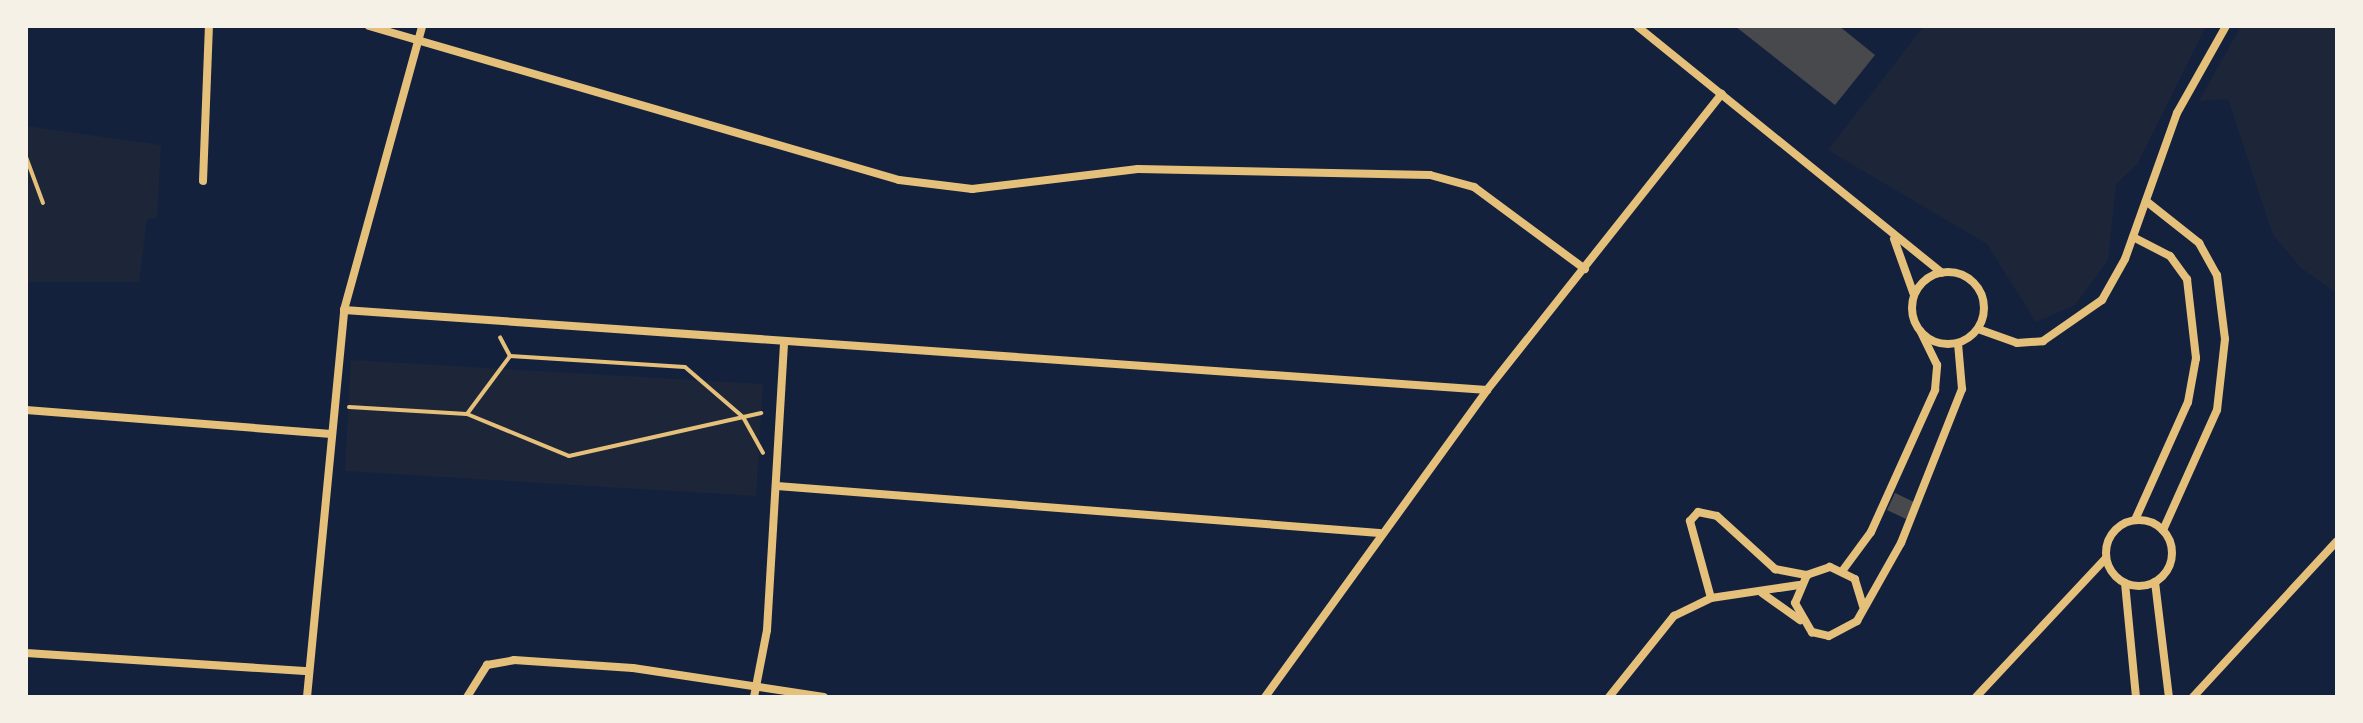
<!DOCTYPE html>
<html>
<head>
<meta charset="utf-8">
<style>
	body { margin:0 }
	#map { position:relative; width:2363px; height:723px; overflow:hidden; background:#14213d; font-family:Karla,sans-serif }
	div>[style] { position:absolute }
	.green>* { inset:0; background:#1d2539 }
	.building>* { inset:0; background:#48494c }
	.path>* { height:4px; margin:-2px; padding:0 2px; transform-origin:2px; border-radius:2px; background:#e5c07b }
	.minor>* { height:8px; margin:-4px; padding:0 4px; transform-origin:4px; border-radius:4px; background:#e5c07b }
	.minor>.ring { margin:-4px; padding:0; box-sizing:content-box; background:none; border:8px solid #e5c07b; border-radius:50% }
	span { translate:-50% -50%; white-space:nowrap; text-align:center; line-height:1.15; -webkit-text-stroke:7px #f6f1e7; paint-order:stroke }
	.frame { position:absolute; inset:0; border:28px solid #f6f1e7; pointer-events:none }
</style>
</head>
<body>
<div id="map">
	<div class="green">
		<div style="clip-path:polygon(1924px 26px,2206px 26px,2138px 163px,2116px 184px,2108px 260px,2075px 305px,2036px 322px,1987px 244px,1828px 150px)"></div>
		<div style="clip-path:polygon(2241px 26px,2337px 26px,2337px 293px,2301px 268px,2273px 235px,2228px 99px,2199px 101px)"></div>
		<div style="clip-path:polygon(26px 126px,161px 145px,157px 218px,147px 219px,139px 282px,26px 282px)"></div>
		<div style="clip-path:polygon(351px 360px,763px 384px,756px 496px,345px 471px)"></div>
	</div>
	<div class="building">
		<div style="clip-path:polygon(1735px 26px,1839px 26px,1875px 55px,1835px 105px)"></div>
		<div style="clip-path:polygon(1895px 493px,1914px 502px,1906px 519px,1887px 510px)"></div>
	</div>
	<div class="path">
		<div style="left:26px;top:157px;width:49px;rotate:69.7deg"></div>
		<div style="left:510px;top:356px;width:175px;rotate:3.6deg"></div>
		<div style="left:685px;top:367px;width:77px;rotate:40.8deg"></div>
		<div style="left:743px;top:417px;width:41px;rotate:60.9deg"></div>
		<div style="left:349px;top:407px;width:118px;rotate:3.4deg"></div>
		<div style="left:467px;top:414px;width:110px;rotate:22.4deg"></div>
		<div style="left:569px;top:456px;width:197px;rotate:-12.6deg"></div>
		<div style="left:467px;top:414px;width:72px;rotate:-53.4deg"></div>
		<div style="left:510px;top:356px;width:21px;rotate:-118deg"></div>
	</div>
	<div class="minor">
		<div style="left:369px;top:26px;width:552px;rotate:16.2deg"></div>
		<div style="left:899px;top:180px;width:74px;rotate:7deg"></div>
		<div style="left:972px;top:189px;width:167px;rotate:-6.9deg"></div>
		<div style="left:1138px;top:169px;width:292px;rotate:1.2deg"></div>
		<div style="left:1430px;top:175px;width:46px;rotate:15.3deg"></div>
		<div style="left:1474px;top:187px;width:138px;rotate:36.5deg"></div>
		<div style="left:1637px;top:26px;width:392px;rotate:39deg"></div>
		<div style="left:203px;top:181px;width:155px;rotate:-87.8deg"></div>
		<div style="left:2146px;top:201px;width:68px;rotate:38.4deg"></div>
		<div style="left:2199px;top:243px;width:37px;rotate:61deg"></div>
		<div style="left:2217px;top:275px;width:64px;rotate:82.9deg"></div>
		<div style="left:2225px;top:339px;width:71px;rotate:96.4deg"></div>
		<div style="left:2217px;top:410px;width:132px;rotate:114.2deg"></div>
		<div style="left:2133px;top:237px;width:42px;rotate:27.2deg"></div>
		<div style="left:2170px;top:256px;width:29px;rotate:54deg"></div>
		<div style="left:2187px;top:279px;width:80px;rotate:83.5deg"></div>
		<div style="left:2196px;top:358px;width:45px;rotate:100.3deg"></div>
		<div style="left:2188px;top:402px;width:129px;rotate:114.2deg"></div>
		<div style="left:1894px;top:239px;width:59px;rotate:70.3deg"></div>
		<div class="ring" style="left:1912px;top:272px;width:64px;height:64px"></div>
		<div style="left:344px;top:310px;width:1146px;rotate:4deg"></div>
		<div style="left:1978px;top:329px;width:41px;rotate:19.7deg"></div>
		<div style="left:2017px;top:343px;width:26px;rotate:-4deg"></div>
		<div style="left:2043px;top:341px;width:72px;rotate:-34.8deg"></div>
		<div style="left:2102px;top:300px;width:47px;rotate:-60.7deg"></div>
		<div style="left:2125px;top:259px;width:155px;rotate:-70.4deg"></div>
		<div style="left:2177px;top:113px;width:100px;rotate:-60.6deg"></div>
		<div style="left:26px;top:410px;width:303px;rotate:4.5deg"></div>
		<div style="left:777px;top:486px;width:604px;rotate:4.46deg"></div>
		<div class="ring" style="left:2106px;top:520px;width:58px;height:58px"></div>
		<div style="left:1843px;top:570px;width:47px;rotate:-53.6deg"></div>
		<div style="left:1871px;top:532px;width:156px;rotate:-65.7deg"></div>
		<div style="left:1935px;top:390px;width:25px;rotate:-85deg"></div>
		<div style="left:1937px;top:365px;width:37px;rotate:-116deg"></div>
		<div style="left:2155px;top:582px;width:116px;rotate:83.1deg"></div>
		<div style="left:2125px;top:583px;width:115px;rotate:84.5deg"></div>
		<div style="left:1762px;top:593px;width:47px;rotate:35.4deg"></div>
		<div style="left:1711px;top:598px;width:80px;rotate:-105.3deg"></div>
		<div style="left:1690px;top:521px;width:12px;rotate:-48deg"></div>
		<div style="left:1698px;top:512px;width:19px;rotate:12deg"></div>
		<div style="left:1717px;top:516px;width:79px;rotate:42.4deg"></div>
		<div style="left:1775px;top:569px;width:33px;rotate:11deg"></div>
		<div style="left:1863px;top:606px;width:28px;rotate:-107deg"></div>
		<div style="left:1855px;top:579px;width:28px;rotate:-154deg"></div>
		<div style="left:1830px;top:567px;width:24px;rotate:161deg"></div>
		<div style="left:1807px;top:575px;width:30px;rotate:113deg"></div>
		<div style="left:1795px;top:603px;width:34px;rotate:60deg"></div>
		<div style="left:1812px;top:632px;width:17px;rotate:13deg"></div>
		<div style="left:1829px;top:636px;width:32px;rotate:-28deg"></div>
		<div style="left:1857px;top:621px;width:90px;rotate:-60.6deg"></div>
		<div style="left:1901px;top:543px;width:166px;rotate:-68.4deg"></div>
		<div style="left:1962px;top:389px;width:46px;rotate:-95deg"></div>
		<div style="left:26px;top:653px;width:283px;rotate:3.7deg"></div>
		<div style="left:307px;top:697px;width:389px;rotate:-84.5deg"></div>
		<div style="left:344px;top:310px;width:295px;rotate:-74.6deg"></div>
		<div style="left:467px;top:697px;width:38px;rotate:-58deg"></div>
		<div style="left:487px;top:665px;width:27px;rotate:-10deg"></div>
		<div style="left:514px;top:660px;width:119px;rotate:3.8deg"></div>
		<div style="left:633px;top:668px;width:193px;rotate:8.6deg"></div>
		<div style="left:754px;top:697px;width:68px;rotate:-79deg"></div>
		<div style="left:767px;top:630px;width:287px;rotate:-86.6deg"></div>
		<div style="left:1265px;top:697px;width:379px;rotate:-54.1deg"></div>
		<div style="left:1487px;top:390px;width:378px;rotate:-51.6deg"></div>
		<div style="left:1609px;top:697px;width:104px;rotate:-51.3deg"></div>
		<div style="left:1674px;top:616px;width:41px;rotate:-25.9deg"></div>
		<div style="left:1711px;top:598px;width:89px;rotate:-8.4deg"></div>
		<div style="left:1976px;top:697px;width:190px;rotate:-46.9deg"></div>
		<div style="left:2193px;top:697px;width:212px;rotate:-47.3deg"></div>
	</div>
	<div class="frame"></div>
</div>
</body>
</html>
